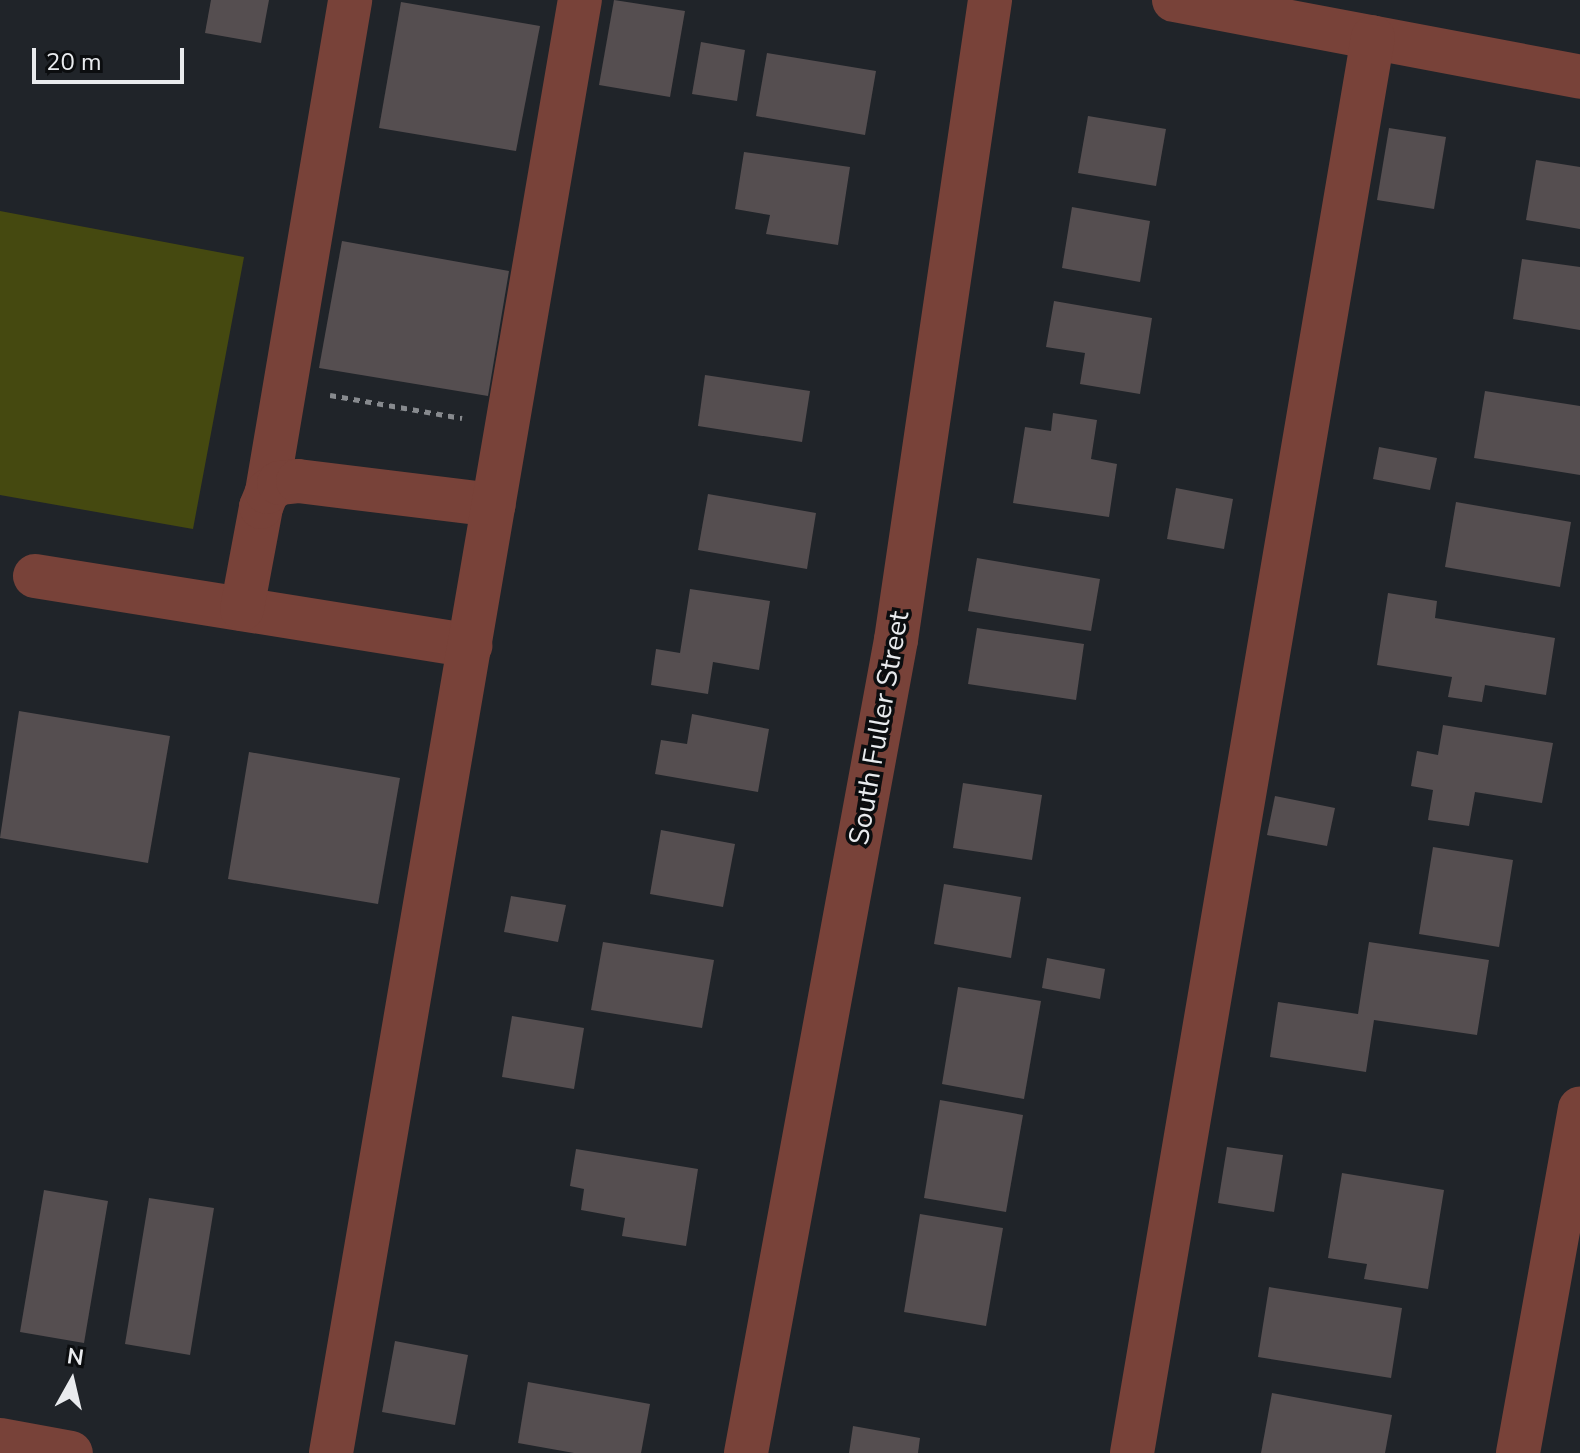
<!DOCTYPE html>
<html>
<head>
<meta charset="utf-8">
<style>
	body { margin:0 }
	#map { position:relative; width:1580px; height:1453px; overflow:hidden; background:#202429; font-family:"Nunito Sans",sans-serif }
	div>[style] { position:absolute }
	.green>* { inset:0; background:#454910 }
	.building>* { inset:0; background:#554e50 }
	.path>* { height:5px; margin-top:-2.5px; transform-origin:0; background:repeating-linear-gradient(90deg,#878a8e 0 6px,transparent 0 12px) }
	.minor>* { height:44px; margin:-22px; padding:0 22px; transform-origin:22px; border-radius:22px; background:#784239 }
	span { translate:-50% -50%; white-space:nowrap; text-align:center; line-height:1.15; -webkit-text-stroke:7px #0b0d0f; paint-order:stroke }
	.street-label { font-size:28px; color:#e9ebee }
	.north { position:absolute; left:32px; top:1341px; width:80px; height:80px; -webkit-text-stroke:6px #0b0d0f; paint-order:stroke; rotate:8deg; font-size:22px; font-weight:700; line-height:32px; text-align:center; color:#e9ebee }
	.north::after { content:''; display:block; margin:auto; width:28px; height:36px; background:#e9ebee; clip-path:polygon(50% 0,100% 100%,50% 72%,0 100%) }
	.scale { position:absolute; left:32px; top:48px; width:152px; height:36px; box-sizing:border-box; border:4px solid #e9ebee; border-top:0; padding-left:10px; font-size:24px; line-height:28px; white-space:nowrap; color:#e9ebee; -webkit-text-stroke:6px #0b0d0f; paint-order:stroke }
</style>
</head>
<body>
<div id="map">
	<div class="green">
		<div style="clip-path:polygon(0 211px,244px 257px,193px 529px,0 495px)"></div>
	</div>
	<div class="building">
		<div style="clip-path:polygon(211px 0,269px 0,261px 43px,205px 33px)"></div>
		<div style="clip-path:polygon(614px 0,685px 11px,670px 97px,599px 85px)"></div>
		<div style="clip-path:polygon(401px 2px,540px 26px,516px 151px,379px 128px)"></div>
		<div style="clip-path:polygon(701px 42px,745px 50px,737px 101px,692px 94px)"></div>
		<div style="clip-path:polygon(767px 53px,876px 71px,865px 135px,756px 116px)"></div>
		<div style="clip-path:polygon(1088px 116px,1166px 129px,1156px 186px,1078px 173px)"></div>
		<div style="clip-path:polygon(1389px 128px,1446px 137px,1434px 209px,1377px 200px)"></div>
		<div style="clip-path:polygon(744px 152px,850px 167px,838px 245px,766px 234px,770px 215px,735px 209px)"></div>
		<div style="clip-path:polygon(1536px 160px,1580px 167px,1580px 229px,1526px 220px)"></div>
		<div style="clip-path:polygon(1072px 207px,1150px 221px,1140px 282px,1062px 268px)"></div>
		<div style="clip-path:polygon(342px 241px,509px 271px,488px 396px,319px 368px)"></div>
		<div style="clip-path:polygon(1522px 259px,1580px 267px,1580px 330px,1513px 319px)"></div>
		<div style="clip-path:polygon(1054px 301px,1152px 318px,1140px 394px,1080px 384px,1085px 353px,1046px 347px)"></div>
		<div style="clip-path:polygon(705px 375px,810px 391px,802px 442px,698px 426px)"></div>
		<div style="clip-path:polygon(1485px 391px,1580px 406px,1580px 475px,1474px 458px)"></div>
		<div style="clip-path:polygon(1053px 413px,1097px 420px,1091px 459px,1117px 464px,1109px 517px,1013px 503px,1025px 427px,1051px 431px)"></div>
		<div style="clip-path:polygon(1379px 447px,1437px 458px,1430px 490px,1373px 479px)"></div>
		<div style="clip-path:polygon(1176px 488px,1233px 499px,1224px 549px,1167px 539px)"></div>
		<div style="clip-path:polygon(708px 494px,816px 513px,807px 569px,698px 550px)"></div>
		<div style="clip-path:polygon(1456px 502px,1571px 522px,1560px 587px,1445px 567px)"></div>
		<div style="clip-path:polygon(977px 558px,1100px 579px,1091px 631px,968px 611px)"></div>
		<div style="clip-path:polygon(690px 589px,770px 601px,759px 670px,713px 662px,708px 694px,651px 685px,656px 649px,680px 653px)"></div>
		<div style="clip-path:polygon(1388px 593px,1437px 601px,1435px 618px,1555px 638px,1546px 695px,1485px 685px,1482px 702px,1448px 697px,1452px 677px,1377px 665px)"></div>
		<div style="clip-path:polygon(977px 628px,1084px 644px,1076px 700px,968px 684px)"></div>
		<div style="clip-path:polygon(19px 711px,170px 736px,148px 863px,0 838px)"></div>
		<div style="clip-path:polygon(692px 714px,769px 729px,758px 792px,655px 774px,661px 740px,687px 744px)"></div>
		<div style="clip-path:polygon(1443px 725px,1553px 743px,1542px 803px,1475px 792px,1469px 826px,1428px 820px,1433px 790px,1411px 786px,1417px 751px,1438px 755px)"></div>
		<div style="clip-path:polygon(249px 752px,400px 778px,378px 904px,228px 879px)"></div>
		<div style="clip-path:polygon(963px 783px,1042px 795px,1032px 860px,953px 848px)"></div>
		<div style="clip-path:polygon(1275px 796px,1335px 808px,1327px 846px,1267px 835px)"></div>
		<div style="clip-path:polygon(661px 830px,735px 844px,723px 907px,650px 894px)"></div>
		<div style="clip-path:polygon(1433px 847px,1513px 860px,1499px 947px,1419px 934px)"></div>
		<div style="clip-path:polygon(944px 884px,1021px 897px,1011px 958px,934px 944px)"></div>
		<div style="clip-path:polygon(511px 896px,566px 905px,558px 942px,504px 932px)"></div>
		<div style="clip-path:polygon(603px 942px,714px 960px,702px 1028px,591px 1010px)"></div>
		<div style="clip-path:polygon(1369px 942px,1489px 960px,1477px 1035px,1374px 1020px,1366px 1072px,1270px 1057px,1278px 1002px,1358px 1014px)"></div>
		<div style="clip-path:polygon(1047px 958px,1105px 969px,1100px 999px,1042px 988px)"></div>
		<div style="clip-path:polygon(958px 987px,1041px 1001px,1024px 1099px,942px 1084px)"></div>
		<div style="clip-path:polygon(512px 1016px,584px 1028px,574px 1089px,502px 1077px)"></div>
		<div style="clip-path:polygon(940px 1100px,1023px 1115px,1006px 1212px,924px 1198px)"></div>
		<div style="clip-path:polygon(1227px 1147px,1283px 1155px,1274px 1212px,1218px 1203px)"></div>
		<div style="clip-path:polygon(576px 1149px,698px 1169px,686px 1246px,622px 1236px,625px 1218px,581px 1210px,584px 1189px,570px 1186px)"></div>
		<div style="clip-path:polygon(1342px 1173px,1444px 1190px,1428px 1289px,1364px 1279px,1367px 1264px,1328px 1258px)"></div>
		<div style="clip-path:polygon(44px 1190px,108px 1201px,84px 1343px,20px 1332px)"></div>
		<div style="clip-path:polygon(149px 1198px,214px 1208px,190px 1355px,125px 1344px)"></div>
		<div style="clip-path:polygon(920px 1214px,1003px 1228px,986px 1326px,904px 1312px)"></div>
		<div style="clip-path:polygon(1269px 1287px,1402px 1308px,1391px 1378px,1258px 1357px)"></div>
		<div style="clip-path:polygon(395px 1341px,468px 1355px,455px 1425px,382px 1412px)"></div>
		<div style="clip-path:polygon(528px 1382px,650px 1404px,641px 1453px,574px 1453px,518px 1443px)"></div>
		<div style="clip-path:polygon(1272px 1393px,1392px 1415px,1385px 1453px,1261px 1453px)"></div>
		<div style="clip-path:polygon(853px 1426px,920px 1438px,918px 1453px,849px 1453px)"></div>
	</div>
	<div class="path">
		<div style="left:330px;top:395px;width:134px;rotate:9.9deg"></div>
	</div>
	<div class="minor">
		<div style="left:1174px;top:0;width:413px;rotate:10.7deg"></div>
		<div style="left:267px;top:492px;width:499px;rotate:-80.4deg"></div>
		<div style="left:35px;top:576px;width:441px;rotate:9.1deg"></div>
		<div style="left:242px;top:609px;width:104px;rotate:-79.4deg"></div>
		<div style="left:261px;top:507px;width:16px;rotate:-68deg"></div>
		<div style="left:267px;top:492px;width:15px;rotate:-37deg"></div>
		<div style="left:279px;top:483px;width:19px;rotate:-6deg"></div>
		<div style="left:298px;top:481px;width:197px;rotate:7deg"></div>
		<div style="left:0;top:1440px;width:72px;rotate:10.4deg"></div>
		<div style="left:331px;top:1453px;width:1474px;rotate:-80.28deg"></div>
		<div style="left:746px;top:1453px;width:827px;rotate:-79.55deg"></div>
		<div style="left:896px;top:640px;width:647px;rotate:-81.64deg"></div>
		<div style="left:1132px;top:1453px;width:1436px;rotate:-80.34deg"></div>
		<div style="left:1518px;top:1453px;width:350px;rotate:-79.8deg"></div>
	</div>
	<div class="street-label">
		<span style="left:879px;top:728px;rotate:-80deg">South Fuller Street</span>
	</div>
	<div class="north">N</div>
	<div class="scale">20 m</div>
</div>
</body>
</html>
